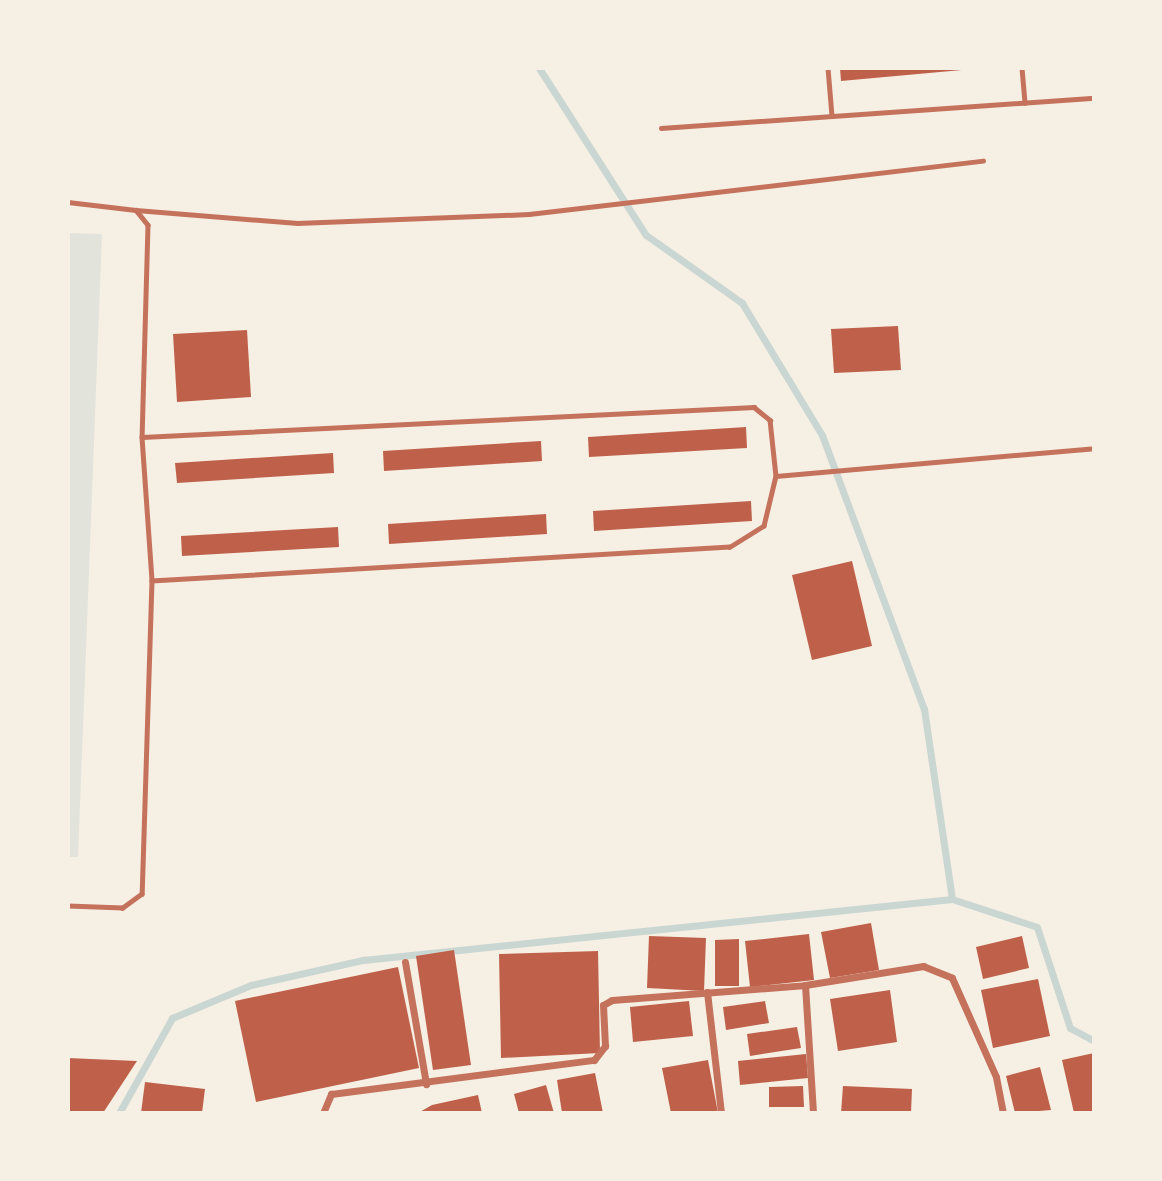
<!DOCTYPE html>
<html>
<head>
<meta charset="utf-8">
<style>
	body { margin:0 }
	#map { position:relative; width:1162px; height:1181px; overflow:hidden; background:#f6efe4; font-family:"Noto Sans",sans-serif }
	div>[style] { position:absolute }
	.green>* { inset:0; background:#e2e4dc }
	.stream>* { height:7px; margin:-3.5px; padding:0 3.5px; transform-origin:3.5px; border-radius:3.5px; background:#c9d6d2 }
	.building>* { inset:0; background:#bf614a }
	.service>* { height:4.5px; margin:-2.25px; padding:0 2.25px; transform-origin:2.25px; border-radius:2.25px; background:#c5725c }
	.minor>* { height:7px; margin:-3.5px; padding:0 3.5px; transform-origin:3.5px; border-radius:3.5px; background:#c5725c }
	span { translate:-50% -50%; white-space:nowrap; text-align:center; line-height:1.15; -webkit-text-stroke:7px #f6efe4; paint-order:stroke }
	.frame { position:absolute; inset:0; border:70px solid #f6efe4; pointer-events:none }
</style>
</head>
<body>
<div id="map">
	<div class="green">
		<div style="clip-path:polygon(68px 233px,102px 234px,78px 857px,68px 857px)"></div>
	</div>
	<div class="stream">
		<div style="left:539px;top:68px;width:198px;rotate:57.4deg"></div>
		<div style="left:646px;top:235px;width:118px;rotate:35.3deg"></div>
		<div style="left:742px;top:303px;width:154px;rotate:58.8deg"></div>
		<div style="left:822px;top:435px;width:292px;rotate:69.6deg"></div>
		<div style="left:924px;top:709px;width:192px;rotate:81.6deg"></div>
		<div style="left:119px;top:1113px;width:109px;rotate:-60.8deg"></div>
		<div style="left:172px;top:1018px;width:86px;rotate:-22.7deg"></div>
		<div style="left:251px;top:985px;width:115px;rotate:-12.6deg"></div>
		<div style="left:363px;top:960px;width:592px;rotate:-5.91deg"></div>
		<div style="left:952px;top:899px;width:89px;rotate:18.2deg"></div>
		<div style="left:1037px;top:927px;width:106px;rotate:71.9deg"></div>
		<div style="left:1070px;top:1028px;width:27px;rotate:28deg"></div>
	</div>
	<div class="building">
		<div style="clip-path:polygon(840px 68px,962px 68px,962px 70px,841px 81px)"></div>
		<div style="clip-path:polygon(898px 326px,901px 370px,834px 373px,831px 329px)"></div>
		<div style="clip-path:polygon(247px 330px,251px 397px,177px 402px,173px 334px)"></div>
		<div style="clip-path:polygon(746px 427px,747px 448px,589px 457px,588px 437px)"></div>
		<div style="clip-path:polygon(541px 441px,542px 461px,384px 471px,383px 451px)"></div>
		<div style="clip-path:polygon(333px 453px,334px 473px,177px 483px,175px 463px)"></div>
		<div style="clip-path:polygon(751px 501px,752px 521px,594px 531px,593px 511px)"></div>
		<div style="clip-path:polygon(546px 514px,547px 534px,389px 544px,388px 524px)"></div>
		<div style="clip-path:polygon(338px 527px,339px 547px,182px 556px,181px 536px)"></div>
		<div style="clip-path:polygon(852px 561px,872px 646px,812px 660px,792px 575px)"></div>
		<div style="clip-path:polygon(871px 923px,879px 970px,830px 978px,821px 932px)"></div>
		<div style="clip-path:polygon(809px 934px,814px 980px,750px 987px,745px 941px)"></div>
		<div style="clip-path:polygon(649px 936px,706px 938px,704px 991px,647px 988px)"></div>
		<div style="clip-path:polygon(1022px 936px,1029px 968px,983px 979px,976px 947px)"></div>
		<div style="clip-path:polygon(739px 939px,739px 986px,715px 986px,715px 940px)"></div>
		<div style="clip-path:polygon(454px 950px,471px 1065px,433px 1070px,416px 956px)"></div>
		<div style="clip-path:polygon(598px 951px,600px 1053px,501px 1058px,499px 954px)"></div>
		<div style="clip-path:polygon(398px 967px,419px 1068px,256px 1102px,235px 1001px)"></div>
		<div style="clip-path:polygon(1038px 979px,1050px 1036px,993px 1048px,981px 990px)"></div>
		<div style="clip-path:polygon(890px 990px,897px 1042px,838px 1051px,830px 999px)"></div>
		<div style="clip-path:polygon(689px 1001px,693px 1036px,633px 1042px,630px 1007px)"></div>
		<div style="clip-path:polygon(765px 1001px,769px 1023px,726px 1030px,723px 1007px)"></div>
		<div style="clip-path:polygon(797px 1027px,801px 1048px,750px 1056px,747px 1034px)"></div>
		<div style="clip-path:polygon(1094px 1053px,1094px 1112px,1074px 1113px,1062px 1060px)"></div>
		<div style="clip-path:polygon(806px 1054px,808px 1078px,740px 1085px,738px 1061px)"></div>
		<div style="clip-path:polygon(68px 1058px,137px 1061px,103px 1113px,68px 1113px)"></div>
		<div style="clip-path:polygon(708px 1060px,718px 1113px,671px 1113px,662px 1068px)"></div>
		<div style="clip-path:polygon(1040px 1067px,1051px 1110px,1015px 1113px,1006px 1076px)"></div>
		<div style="clip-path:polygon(595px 1073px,603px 1113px,562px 1113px,557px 1080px)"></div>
		<div style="clip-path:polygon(145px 1082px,205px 1089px,202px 1113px,141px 1113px)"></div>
		<div style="clip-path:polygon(546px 1085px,554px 1113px,519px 1113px,514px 1094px)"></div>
		<div style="clip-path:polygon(803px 1086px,804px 1107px,769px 1107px,769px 1087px)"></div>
		<div style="clip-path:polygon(843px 1086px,912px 1089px,911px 1113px,841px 1113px)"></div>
		<div style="clip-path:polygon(478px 1095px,482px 1113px,418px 1113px,432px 1105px)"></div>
	</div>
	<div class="service">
		<div style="left:828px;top:68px;width:48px;rotate:85.2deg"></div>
		<div style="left:1022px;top:68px;width:35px;rotate:85deg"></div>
		<div style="left:661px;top:128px;width:434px;rotate:-4deg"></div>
		<div style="left:68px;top:202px;width:68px;rotate:6.7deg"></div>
		<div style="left:136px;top:210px;width:19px;rotate:51deg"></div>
		<div style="left:148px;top:225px;width:212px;rotate:91.6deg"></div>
		<div style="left:142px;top:437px;width:144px;rotate:86deg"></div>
		<div style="left:152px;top:581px;width:313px;rotate:91.8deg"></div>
		<div style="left:142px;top:894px;width:24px;rotate:144deg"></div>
		<div style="left:123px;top:908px;width:55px;rotate:-177.9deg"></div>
		<div style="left:136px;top:210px;width:162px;rotate:4.6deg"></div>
		<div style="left:297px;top:223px;width:232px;rotate:-2.2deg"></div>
		<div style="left:529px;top:214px;width:457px;rotate:-6.7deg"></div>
		<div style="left:142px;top:437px;width:613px;rotate:-2.81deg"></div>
		<div style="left:754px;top:407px;width:21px;rotate:39deg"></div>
		<div style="left:770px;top:420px;width:56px;rotate:83.9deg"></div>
		<div style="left:776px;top:476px;width:51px;rotate:103.5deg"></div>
		<div style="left:764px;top:526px;width:40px;rotate:148deg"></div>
		<div style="left:730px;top:547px;width:579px;rotate:176.63deg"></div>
		<div style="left:776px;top:476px;width:319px;rotate:-5deg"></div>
	</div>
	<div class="minor">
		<div style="left:405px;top:962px;width:124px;rotate:80.2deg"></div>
		<div style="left:805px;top:985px;width:128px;rotate:86.4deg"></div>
		<div style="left:707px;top:992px;width:122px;rotate:83.4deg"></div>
		<div style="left:323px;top:1113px;width:21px;rotate:-67deg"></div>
		<div style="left:331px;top:1094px;width:265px;rotate:-7.4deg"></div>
		<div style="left:594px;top:1060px;width:18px;rotate:-52deg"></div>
		<div style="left:605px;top:1046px;width:41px;rotate:-92.8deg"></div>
		<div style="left:603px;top:1005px;width:10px;rotate:-29deg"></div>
		<div style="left:612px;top:1000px;width:194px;rotate:-4.4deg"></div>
		<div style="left:805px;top:985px;width:120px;rotate:-9.1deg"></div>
		<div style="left:923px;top:966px;width:31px;rotate:22deg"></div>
		<div style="left:952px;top:978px;width:108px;rotate:66deg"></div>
		<div style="left:996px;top:1077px;width:37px;rotate:79deg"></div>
	</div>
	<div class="frame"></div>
</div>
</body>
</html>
